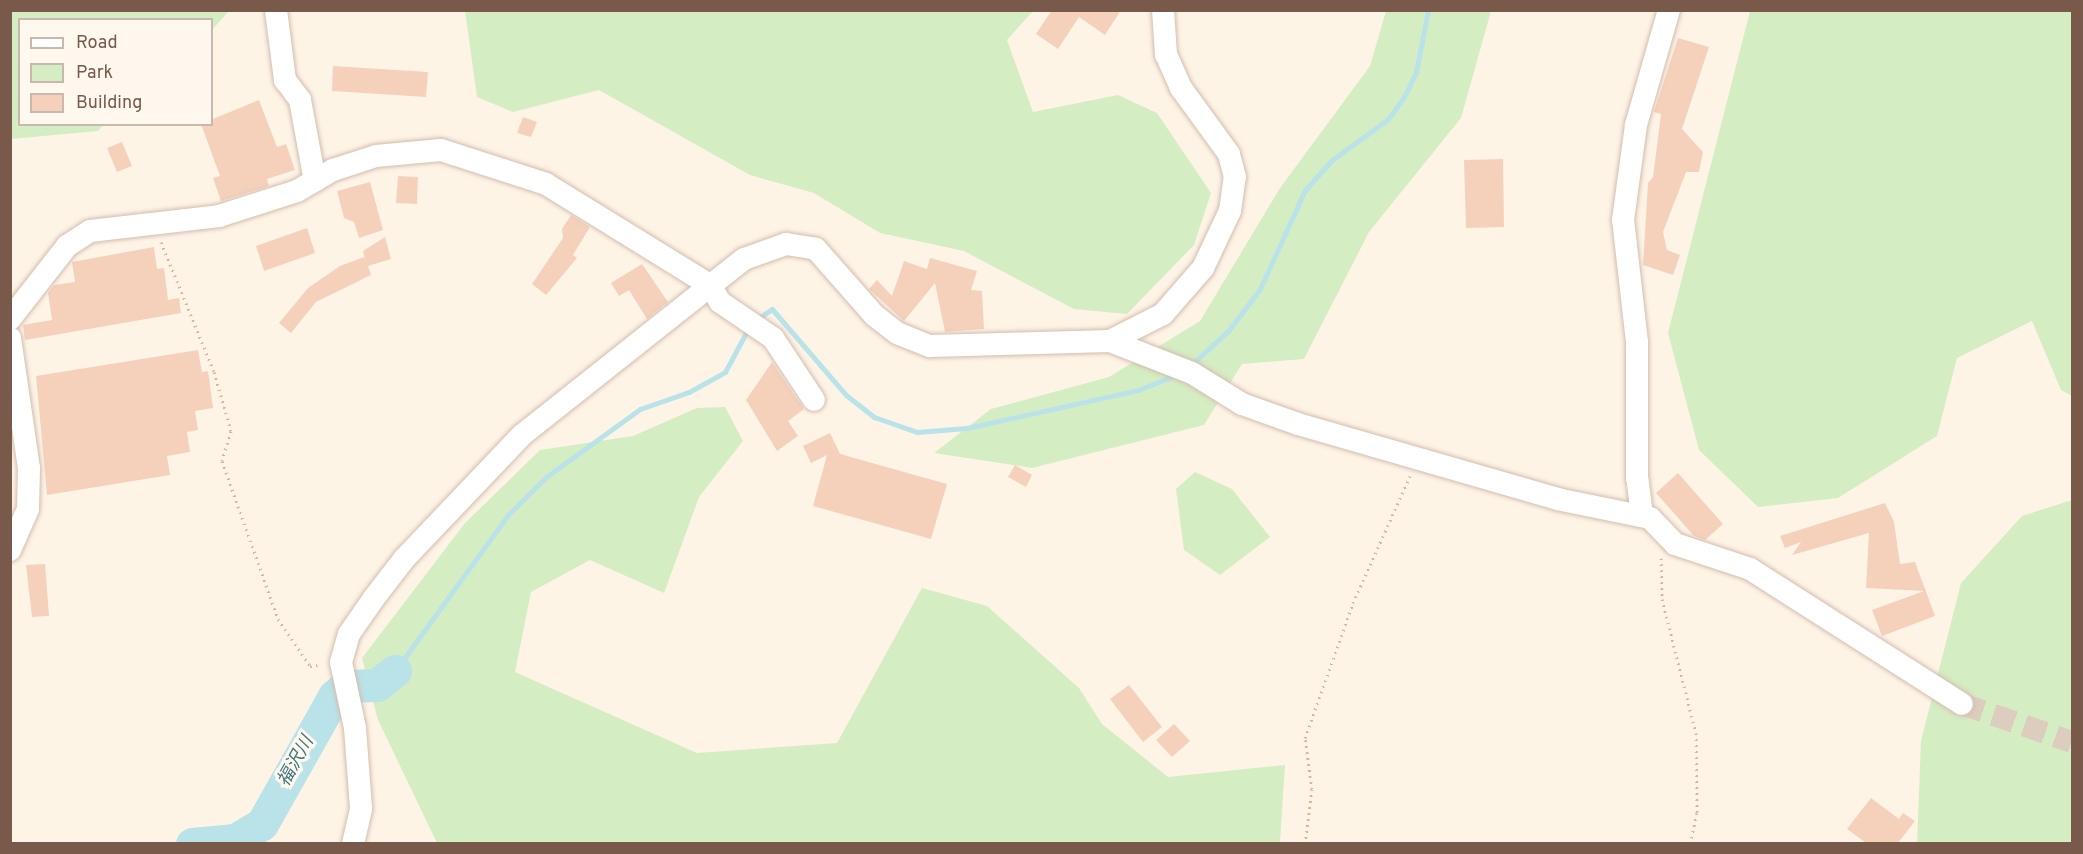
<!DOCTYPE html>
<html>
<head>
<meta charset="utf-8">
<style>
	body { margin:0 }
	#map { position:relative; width:2083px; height:854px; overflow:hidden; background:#fef4e6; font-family:Overpass,"Noto Sans JP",sans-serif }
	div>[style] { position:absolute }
	.green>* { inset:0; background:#d5edc3 }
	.stream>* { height:5px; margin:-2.5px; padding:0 2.5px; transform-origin:2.5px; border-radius:2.5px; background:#b9e3e9 }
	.river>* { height:33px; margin:-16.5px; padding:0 16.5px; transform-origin:16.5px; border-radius:16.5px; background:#b9e3e9 }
	.building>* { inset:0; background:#f5d1bc }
	.minor-tunnel>* { height:22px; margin-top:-11px; transform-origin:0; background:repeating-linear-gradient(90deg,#ddcdbf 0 22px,transparent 0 33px) }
	.path>* { height:3px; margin-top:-1.5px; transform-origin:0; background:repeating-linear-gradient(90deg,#dbb49f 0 1.5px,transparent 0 6px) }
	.roads { filter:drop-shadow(0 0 2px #d3bdae) drop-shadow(0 0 2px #d3bdae) }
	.minor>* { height:22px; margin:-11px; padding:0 11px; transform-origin:11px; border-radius:11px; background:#fff }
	span { translate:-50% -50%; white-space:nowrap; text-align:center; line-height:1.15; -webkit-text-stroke:6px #fff8ee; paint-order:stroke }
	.water-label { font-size:18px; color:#3b767f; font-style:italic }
	.frame { position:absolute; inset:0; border:12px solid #795949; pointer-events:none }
	.legend { position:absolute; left:18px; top:18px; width:195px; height:108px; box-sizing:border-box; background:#fff8ee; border:2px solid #c9b8ac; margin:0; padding:8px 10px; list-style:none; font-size:18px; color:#795949 }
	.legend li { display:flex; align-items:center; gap:12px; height:30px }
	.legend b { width:30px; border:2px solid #c9b8ac }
</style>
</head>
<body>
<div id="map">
	<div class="green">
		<div style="clip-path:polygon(11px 10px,229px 10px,229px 11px,212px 30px,212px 20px,20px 20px,20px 124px,103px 125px,98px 131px,11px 139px)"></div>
		<div style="clip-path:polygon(465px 11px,1033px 11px,1007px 40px,1033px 112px,1118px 95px,1157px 113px,1211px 193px,1194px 245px,1127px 314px,1074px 309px,964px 251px,880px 233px,814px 193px,750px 175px,599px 90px,513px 112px,477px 97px)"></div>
		<div style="clip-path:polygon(1386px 11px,1491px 11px,1461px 118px,1369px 232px,1304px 359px,1242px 364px,1204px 425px,1032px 468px,934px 453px,991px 409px,1109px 377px,1200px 321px,1280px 188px,1370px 66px)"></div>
		<div style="clip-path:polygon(1750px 11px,2072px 11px,2072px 396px,2061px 390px,2032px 321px,1957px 358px,1937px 436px,1838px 498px,1758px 507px,1699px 450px,1668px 333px)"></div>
		<div style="clip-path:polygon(725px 407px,743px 441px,699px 497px,664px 593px,590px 560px,531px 592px,515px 672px,697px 753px,837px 743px,922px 588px,987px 606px,1079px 688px,1102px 724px,1168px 777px,1285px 765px,1280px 843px,437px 843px,378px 720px,362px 658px,465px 523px,540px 450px,633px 436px,697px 408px)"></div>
		<div style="clip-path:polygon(1195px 472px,1232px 489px,1270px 537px,1220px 575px,1184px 550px,1176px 489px)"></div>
		<div style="clip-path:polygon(2072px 500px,2072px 843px,1917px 844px,1921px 741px,1961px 583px,2022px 516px)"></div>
	</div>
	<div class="stream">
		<div style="left:756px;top:320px;width:19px;rotate:-35deg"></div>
		<div style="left:772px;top:309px;width:113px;rotate:49.3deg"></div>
		<div style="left:846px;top:395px;width:36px;rotate:38deg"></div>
		<div style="left:874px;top:417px;width:46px;rotate:19.2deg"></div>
		<div style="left:917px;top:432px;width:50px;rotate:-4.6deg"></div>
		<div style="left:967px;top:428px;width:175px;rotate:-12.5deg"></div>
		<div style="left:1138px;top:390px;width:41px;rotate:-21.5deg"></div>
		<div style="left:1191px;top:365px;width:50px;rotate:-42.6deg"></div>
		<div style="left:1228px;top:331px;width:53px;rotate:-52.7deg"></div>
		<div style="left:1260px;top:289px;width:109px;rotate:-65.6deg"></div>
		<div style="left:1305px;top:190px;width:40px;rotate:-48deg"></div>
		<div style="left:1332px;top:160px;width:69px;rotate:-36.2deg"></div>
		<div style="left:1388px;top:119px;width:27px;rotate:-54deg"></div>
		<div style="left:1404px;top:97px;width:28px;rotate:-64deg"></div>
		<div style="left:1416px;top:72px;width:63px;rotate:-79deg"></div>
		<div style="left:395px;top:671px;width:193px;rotate:-54.1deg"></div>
		<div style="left:508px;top:515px;width:54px;rotate:-45deg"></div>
		<div style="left:546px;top:477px;width:116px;rotate:-35.9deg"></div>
		<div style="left:640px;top:409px;width:52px;rotate:-19.1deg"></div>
		<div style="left:689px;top:392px;width:41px;rotate:-29.1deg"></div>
		<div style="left:725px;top:372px;width:49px;rotate:-61.9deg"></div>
	</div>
	<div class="river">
		<div style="left:192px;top:844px;width:43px;rotate:-5.3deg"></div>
		<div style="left:235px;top:840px;width:31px;rotate:-31deg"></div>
		<div style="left:262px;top:824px;width:147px;rotate:-60.6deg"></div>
		<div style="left:334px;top:696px;width:16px;rotate:-40deg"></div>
		<div style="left:346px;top:686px;width:31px;rotate:-2deg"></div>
		<div style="left:377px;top:685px;width:23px;rotate:-38deg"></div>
	</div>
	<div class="building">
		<div style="clip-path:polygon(1052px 10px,1121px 10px,1105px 35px,1079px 17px,1058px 49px,1036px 34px)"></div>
		<div style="clip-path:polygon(1678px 38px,1709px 47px,1682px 129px,1703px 152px,1699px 172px,1686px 172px,1663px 232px,1667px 250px,1680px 255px,1673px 275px,1643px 265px,1648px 183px,1653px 177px,1661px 114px,1654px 112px)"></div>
		<div style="clip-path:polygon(333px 66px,428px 72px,426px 97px,332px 91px)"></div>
		<div style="clip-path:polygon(259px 100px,277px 147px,286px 144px,295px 170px,267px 179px,269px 186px,221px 201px,213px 178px,220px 176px,201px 124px)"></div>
		<div style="clip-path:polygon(523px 117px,537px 122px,531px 137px,517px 133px)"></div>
		<div style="clip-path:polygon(122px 142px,132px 166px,117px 172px,107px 148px)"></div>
		<div style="clip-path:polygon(1503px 159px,1504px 227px,1466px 228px,1464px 160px)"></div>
		<div style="clip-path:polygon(398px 176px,418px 177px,417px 204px,396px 203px)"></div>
		<div style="clip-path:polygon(370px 182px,383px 230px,359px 238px,354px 222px,344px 218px,337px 191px)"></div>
		<div style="clip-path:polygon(571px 215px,590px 227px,573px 255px,577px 258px,546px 295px,532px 284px,563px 238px,562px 229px)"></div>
		<div style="clip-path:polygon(307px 228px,315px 253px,264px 271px,256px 246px)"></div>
		<div style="clip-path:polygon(385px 237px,391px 259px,368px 266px,371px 275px,316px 302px,291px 333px,279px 323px,308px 288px,340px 266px,364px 257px,366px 263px,363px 251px)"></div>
		<div style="clip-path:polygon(154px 247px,157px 269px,164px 268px,168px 300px,179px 298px,181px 313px,25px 340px,23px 325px,52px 320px,48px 293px,54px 285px,75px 282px,72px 262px)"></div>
		<div style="clip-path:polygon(930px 258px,977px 271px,971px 290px,982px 291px,984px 329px,945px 332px,935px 283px,904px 321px,869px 289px,877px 280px,892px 296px,904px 261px,927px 269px)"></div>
		<div style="clip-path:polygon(642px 264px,668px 302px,647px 319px,629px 290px,619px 296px,611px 283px)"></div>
		<div style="clip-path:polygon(198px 350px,202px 372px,208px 371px,213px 408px,195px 411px,198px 430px,187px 432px,190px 452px,167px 456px,170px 475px,47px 495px,36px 376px)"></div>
		<div style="clip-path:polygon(772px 362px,804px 409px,788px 421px,798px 436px,777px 451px,746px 400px)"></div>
		<div style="clip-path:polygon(830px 433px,840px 454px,947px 484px,931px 539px,813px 506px,827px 455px,811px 463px,803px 446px)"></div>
		<div style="clip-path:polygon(1015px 465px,1032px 475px,1026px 487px,1008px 477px)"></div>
		<div style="clip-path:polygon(1678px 473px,1723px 524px,1705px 540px,1694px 536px,1656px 493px)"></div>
		<div style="clip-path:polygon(1885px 503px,1894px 522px,1900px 564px,1915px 562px,1935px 616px,1882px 636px,1872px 610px,1924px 591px,1866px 588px,1869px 533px,1792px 555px,1801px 542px,1785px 548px,1780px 536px)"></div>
		<div style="clip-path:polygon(45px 564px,49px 616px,32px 617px,26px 565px)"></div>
		<div style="clip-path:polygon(1129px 685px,1162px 727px,1143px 742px,1110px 699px)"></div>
		<div style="clip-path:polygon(1174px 724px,1190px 741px,1172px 757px,1156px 740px)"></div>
		<div style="clip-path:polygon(1871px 798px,1899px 819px,1903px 813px,1915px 821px,1898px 843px,1866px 843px,1847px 829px)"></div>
	</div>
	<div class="minor-tunnel">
		<div style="left:1962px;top:704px;width:116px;rotate:19.1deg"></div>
	</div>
	<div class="path">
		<div style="left:161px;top:242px;width:140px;rotate:67.8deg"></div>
		<div style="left:214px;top:372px;width:61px;rotate:73.9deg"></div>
		<div style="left:231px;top:431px;width:31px;rotate:107deg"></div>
		<div style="left:222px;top:461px;width:168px;rotate:70.5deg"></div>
		<div style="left:278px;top:619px;width:57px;rotate:55.8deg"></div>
		<div style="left:310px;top:666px;width:12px;rotate:-9deg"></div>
		<div style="left:1661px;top:558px;width:41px;rotate:88.6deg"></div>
		<div style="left:1662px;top:599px;width:138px;rotate:75.8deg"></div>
		<div style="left:1696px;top:733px;width:80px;rotate:89.3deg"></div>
		<div style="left:1697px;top:813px;width:32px;rotate:103deg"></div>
		<div style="left:1305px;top:844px;width:55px;rotate:-82.7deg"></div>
		<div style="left:1312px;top:789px;width:51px;rotate:-97.8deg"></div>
		<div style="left:1305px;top:738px;width:143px;rotate:-70.4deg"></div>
		<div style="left:1353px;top:603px;width:139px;rotate:-65.8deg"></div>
	</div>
	<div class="roads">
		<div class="minor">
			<div style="left:276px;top:10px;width:71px;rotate:82.7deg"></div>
			<div style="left:285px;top:80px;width:25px;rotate:53deg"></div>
			<div style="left:300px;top:100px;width:82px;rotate:79.5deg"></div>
			<div style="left:10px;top:319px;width:93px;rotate:-52deg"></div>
			<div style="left:67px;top:246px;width:27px;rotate:-33deg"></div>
			<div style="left:90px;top:231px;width:130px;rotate:-6.6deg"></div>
			<div style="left:219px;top:216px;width:82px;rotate:-17.8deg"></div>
			<div style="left:297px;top:191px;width:42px;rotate:-30.3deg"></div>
			<div style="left:333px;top:170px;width:45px;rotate:-18deg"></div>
			<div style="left:376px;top:156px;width:65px;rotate:-5.3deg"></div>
			<div style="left:441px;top:150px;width:110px;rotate:17.9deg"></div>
			<div style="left:546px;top:184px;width:194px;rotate:31.7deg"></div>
			<div style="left:711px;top:286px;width:18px;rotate:61deg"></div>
			<div style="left:720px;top:302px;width:64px;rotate:34.2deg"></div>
			<div style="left:773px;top:338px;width:74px;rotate:56.5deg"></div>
			<div style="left:10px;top:338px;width:131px;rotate:81.7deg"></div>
			<div style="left:29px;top:468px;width:41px;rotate:91.4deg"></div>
			<div style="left:28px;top:509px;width:45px;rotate:113.7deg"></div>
			<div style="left:1110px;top:341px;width:59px;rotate:-27deg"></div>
			<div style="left:1163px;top:314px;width:61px;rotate:-49deg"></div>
			<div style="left:1203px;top:268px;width:63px;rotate:-64.7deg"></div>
			<div style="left:1230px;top:211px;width:34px;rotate:-82deg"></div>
			<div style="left:1235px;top:177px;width:24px;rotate:-105deg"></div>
			<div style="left:1229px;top:154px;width:82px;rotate:-126deg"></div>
			<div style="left:1181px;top:88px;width:36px;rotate:-114deg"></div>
			<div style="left:1166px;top:55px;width:45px;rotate:-93.8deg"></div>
			<div style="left:1642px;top:516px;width:38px;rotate:-97deg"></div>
			<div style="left:1637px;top:478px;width:136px;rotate:-90deg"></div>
			<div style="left:1637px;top:342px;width:123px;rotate:-96.5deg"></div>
			<div style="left:1623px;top:220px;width:96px;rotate:-82.2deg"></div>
			<div style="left:1636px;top:125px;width:120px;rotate:-74deg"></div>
			<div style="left:353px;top:844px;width:37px;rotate:-77deg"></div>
			<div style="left:361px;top:808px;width:80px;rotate:-94.3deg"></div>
			<div style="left:355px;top:728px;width:67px;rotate:-102deg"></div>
			<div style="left:341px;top:662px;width:29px;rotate:-74deg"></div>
			<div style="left:349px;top:634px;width:44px;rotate:-55.2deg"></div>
			<div style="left:374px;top:598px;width:49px;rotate:-52.4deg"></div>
			<div style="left:404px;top:559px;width:171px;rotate:-46.4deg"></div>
			<div style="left:522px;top:435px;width:283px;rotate:-38.4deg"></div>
			<div style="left:744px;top:259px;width:45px;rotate:-19.7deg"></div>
			<div style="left:786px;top:244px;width:30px;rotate:9deg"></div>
			<div style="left:816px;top:249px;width:88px;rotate:48.7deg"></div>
			<div style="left:874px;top:315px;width:29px;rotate:38deg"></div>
			<div style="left:897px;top:333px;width:35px;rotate:22deg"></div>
			<div style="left:930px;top:346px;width:180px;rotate:-1.6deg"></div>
			<div style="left:1110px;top:341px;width:88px;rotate:21.3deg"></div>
			<div style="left:1192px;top:373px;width:59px;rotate:31.8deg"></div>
			<div style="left:1242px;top:404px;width:59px;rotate:19.7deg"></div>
			<div style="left:1298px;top:424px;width:270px;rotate:16.1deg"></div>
			<div style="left:1557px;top:499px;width:95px;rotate:11.5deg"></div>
			<div style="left:1650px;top:518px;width:36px;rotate:46deg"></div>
			<div style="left:1675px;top:544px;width:79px;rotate:18.4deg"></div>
			<div style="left:1750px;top:569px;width:251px;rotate:32.5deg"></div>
		</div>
	</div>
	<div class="water-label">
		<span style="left:297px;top:762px;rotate:-61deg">福沢川</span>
	</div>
	<div class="frame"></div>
	<ul class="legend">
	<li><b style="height:8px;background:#fff"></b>Road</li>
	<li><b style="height:16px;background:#d5edc3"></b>Park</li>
	<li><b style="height:16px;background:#f5d1bc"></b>Building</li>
	</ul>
</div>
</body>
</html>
